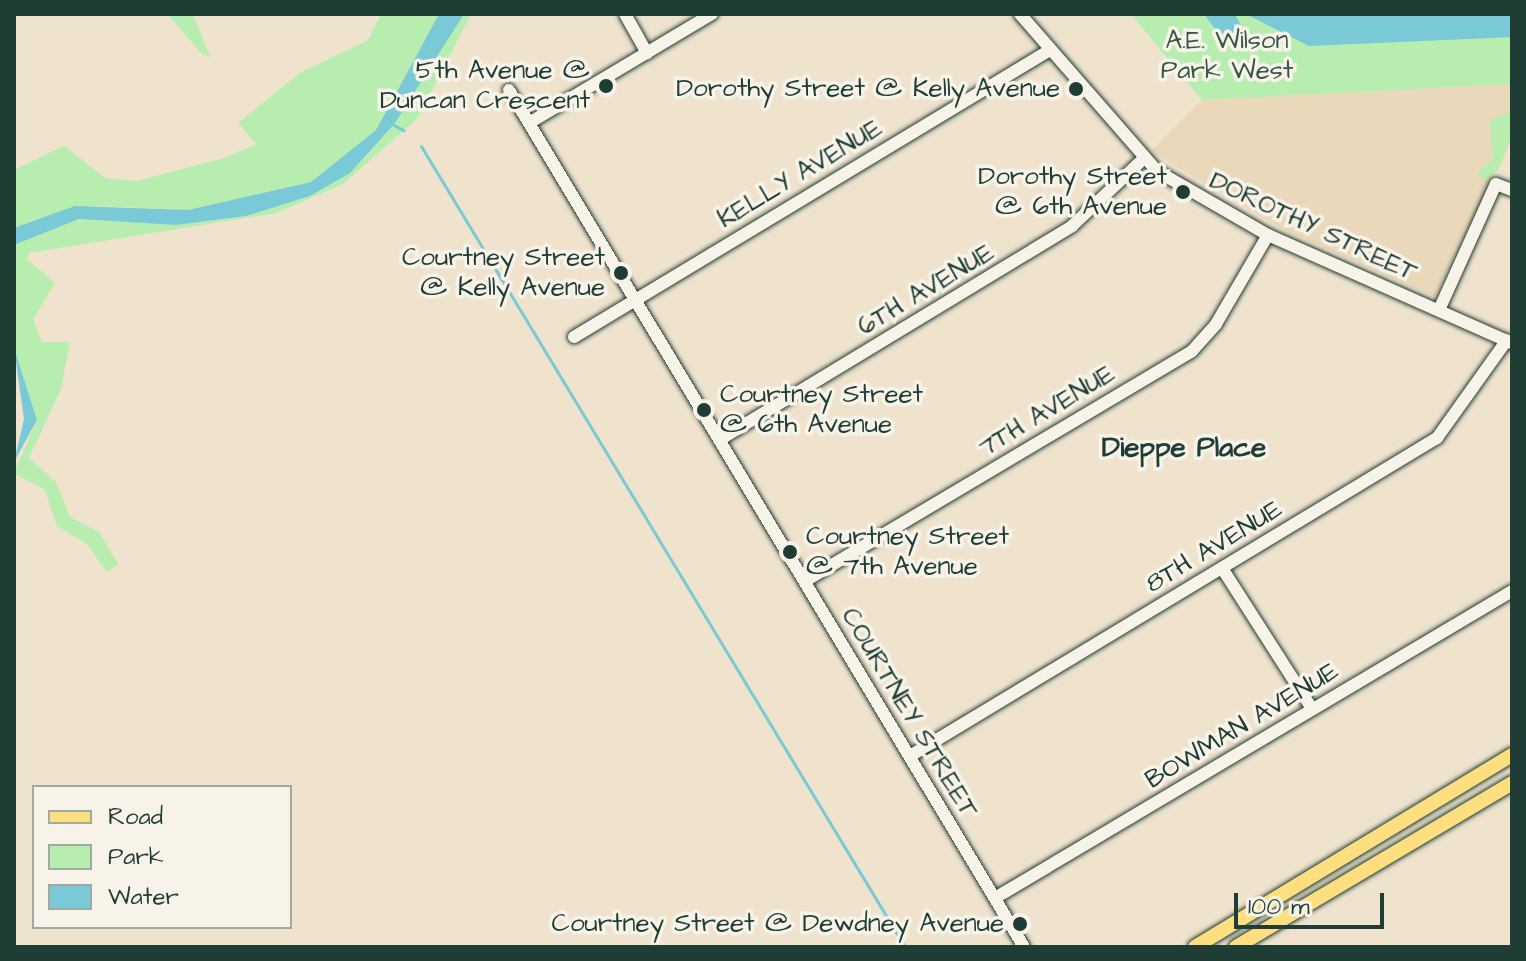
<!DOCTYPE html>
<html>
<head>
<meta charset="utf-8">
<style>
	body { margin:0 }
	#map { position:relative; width:1526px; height:961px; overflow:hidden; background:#efe3cd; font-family:"Architects Daughter",sans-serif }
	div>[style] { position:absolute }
	.built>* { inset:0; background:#e9d8ba }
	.green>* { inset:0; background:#b7edae }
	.water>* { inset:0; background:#7ac9d6 }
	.stream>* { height:3px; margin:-1.5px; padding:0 1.5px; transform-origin:1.5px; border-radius:1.5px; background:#7ac9d6 }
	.roads { filter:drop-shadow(0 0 2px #1f3d34) drop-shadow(0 0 2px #1f3d34) }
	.minor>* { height:12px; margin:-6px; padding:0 6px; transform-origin:6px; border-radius:6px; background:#f7f3e8 }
	.major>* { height:14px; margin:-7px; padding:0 7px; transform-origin:7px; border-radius:7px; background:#fedf80 }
	.dots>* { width:22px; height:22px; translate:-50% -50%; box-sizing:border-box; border:4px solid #f7f3e8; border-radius:50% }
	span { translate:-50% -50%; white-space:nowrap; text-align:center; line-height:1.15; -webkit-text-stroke:7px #f7f3e8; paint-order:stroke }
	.park-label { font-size:26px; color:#365746 }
	.poi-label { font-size:26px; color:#1f3d34 }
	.right { translate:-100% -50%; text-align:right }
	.left { translate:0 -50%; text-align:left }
	.street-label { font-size:26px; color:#1f3d34 }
	.neighbourhood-label { font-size:28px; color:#1f3d34; font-weight:700 }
	.frame { position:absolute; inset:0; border:16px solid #1f3d34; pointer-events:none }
	.legend { position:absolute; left:32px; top:785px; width:260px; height:144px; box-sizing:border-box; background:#f7f3e8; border:2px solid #a1aaa0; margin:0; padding:10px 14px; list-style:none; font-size:24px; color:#1f3d34 }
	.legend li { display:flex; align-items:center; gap:16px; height:40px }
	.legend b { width:40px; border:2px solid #a1aaa0 }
	.scale { position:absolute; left:1234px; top:893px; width:150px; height:36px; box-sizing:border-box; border:4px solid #1f3d34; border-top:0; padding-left:10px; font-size:24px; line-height:28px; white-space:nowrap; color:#1f3d34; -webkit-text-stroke:6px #f7f3e8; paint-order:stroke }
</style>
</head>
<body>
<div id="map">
	<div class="built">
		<div style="clip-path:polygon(1512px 84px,1512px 137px,1435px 297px,1282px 229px,1151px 151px,1202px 100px)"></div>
	</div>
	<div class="green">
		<div style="clip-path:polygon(167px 14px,193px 14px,210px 57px,202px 54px)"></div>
		<div style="clip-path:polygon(381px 14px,439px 14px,376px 130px,311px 182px,188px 210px,91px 206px,14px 228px,14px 170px,64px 146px,105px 178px,137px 181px,224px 158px,256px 144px,238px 123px,300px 73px,368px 40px)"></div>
		<div style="clip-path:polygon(464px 14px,471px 14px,417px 119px,343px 184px,276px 213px,29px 253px,27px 259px,55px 283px,33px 319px,42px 342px,70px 342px,61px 389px,29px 458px,56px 482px,70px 517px,99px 532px,118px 564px,107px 572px,87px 544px,57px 526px,45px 490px,14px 473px,37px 420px,14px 348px,14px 245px,79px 219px,176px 225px,246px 216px,310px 196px,395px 123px)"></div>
		<div style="clip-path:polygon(1131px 14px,1512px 14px,1512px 84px,1202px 100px)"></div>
		<div style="clip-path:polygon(1510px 111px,1512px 137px,1498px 170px,1487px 179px,1476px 175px,1493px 158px,1490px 121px)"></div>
	</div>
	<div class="water">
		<div style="clip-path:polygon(439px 14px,464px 14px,395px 123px,350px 173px,310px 196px,246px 216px,176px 225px,79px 219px,14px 245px,14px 228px,75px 206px,188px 210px,311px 182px,376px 130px)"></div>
		<div style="clip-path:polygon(1204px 14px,1235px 14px,1249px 41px,1222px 38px)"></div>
		<div style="clip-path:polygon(1246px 14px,1512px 14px,1512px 37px,1309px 46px)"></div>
		<div style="clip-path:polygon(14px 348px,37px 420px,14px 462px,24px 419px)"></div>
	</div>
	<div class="stream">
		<div style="left:392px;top:124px;width:13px;rotate:29deg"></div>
		<div style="left:421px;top:146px;width:936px;rotate:58.86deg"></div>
	</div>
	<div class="roads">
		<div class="minor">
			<div style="left:625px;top:14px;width:45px;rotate:60.6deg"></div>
			<div style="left:1020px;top:14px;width:208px;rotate:48.9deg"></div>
			<div style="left:1157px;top:171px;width:128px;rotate:30deg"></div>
			<div style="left:1268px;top:235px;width:267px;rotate:23.9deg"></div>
			<div style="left:509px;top:90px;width:1000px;rotate:59deg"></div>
			<div style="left:529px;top:123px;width:213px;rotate:-30.8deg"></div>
			<div style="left:1439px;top:310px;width:138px;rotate:-65.7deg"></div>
			<div style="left:1496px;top:184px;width:17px;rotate:21deg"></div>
			<div style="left:574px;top:337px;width:556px;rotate:-31.09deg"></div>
			<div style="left:719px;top:440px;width:413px;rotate:-31.2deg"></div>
			<div style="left:1072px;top:226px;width:96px;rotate:-43.3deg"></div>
			<div style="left:1222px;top:568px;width:167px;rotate:57.4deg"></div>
			<div style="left:805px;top:581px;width:450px;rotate:-30.7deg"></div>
			<div style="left:1192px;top:351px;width:36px;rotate:-48deg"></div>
			<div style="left:1216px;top:324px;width:103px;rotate:-59.7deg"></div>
			<div style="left:910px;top:756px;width:616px;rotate:-31.11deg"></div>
			<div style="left:1437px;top:438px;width:120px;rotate:-54.5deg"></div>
			<div style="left:995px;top:898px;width:601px;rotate:-30.7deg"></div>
		</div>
		<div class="major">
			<div style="left:1195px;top:947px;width:371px;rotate:-31.2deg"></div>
			<div style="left:1236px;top:947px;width:321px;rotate:-30.7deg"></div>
		</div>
	</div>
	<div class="dots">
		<div style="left:606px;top:86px;background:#1f3d34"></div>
		<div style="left:1076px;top:89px;background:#1f3d34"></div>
		<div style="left:1183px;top:192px;background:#1f3d34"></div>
		<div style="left:621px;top:273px;background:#1f3d34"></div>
		<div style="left:704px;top:410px;background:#1f3d34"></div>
		<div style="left:790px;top:552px;background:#1f3d34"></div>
		<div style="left:1020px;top:924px;background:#1f3d34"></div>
	</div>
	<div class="park-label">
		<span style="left:1227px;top:56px">A.E. Wilson<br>Park West</span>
	</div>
	<div class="poi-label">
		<span class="right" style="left:590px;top:86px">5th Avenue @<br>Duncan Crescent</span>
		<span class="right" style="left:1060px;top:89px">Dorothy Street @ Kelly Avenue</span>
		<span class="right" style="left:1167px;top:192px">Dorothy Street<br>@ 6th Avenue</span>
		<span class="right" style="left:605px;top:273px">Courtney Street<br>@ Kelly Avenue</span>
		<span class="left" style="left:720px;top:410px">Courtney Street<br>@ 6th Avenue</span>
		<span class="left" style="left:806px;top:552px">Courtney Street<br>@ 7th Avenue</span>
		<span class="right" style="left:1004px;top:924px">Courtney Street @ Dewdney Avenue</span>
	</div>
	<div class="street-label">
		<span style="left:800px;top:174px;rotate:-31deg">KELLY AVENUE</span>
		<span style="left:1313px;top:227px;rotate:25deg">DOROTHY STREET</span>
		<span style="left:926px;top:290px;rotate:-31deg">6TH AVENUE</span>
		<span style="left:1047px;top:411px;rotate:-31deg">7TH AVENUE</span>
		<span style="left:1214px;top:547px;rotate:-31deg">8TH AVENUE</span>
		<span style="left:909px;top:713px;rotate:59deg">COURTNEY STREET</span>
		<span style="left:1242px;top:726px;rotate:-31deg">BOWMAN AVENUE</span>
	</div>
	<div class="neighbourhood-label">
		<span style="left:1184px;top:448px">Dieppe Place</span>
	</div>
	<div class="frame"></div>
	<ul class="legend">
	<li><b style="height:10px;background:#fedf80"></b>Road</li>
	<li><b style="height:22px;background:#b7edae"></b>Park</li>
	<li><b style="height:22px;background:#7ac9d6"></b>Water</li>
	</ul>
	<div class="scale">100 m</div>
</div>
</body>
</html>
